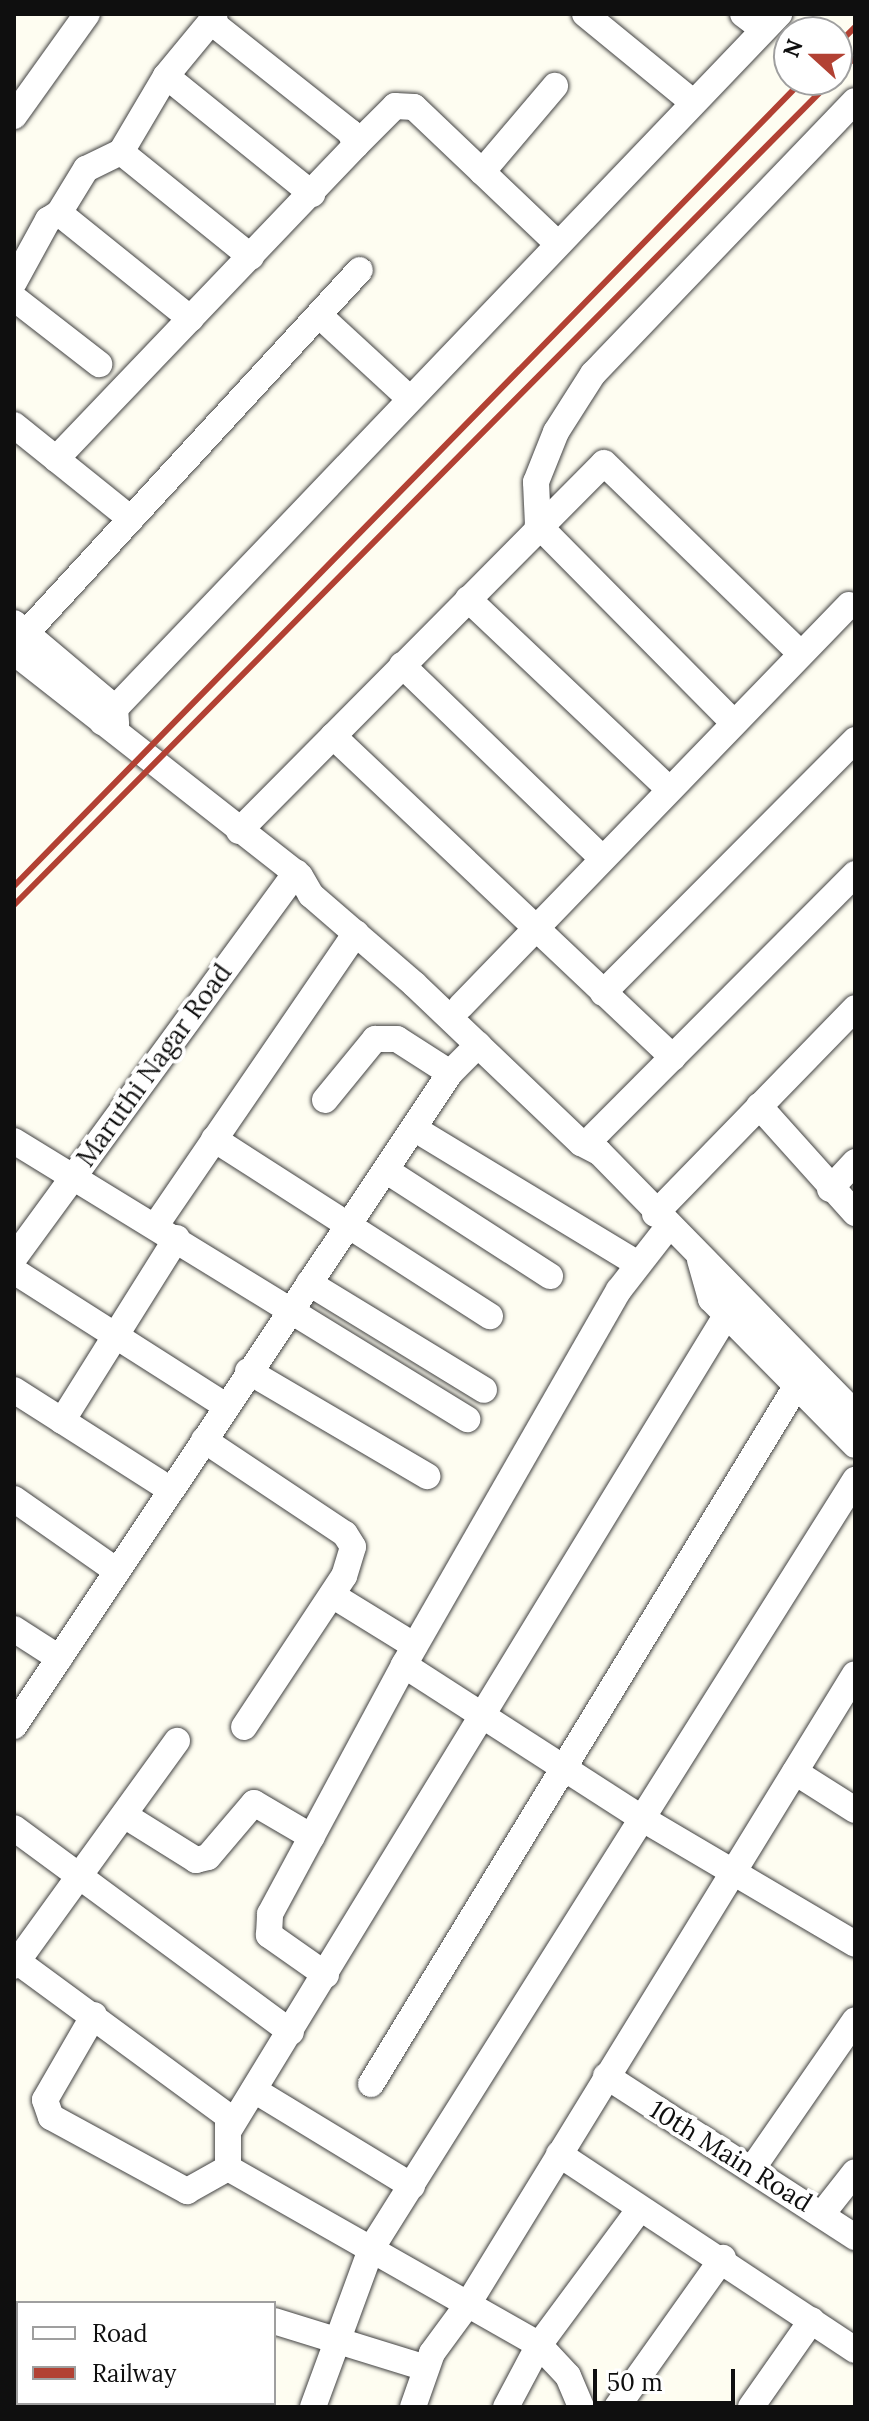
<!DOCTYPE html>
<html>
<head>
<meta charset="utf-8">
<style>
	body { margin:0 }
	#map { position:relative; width:869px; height:2421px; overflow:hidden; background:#fefdf1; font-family:Lora,serif }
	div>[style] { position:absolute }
	.roads { filter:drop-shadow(0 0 2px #424242) drop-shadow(0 0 2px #424242) }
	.minor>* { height:26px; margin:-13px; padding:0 13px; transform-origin:13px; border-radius:13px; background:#fff }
	.rail>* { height:6px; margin:-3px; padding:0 3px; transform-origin:3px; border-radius:3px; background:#b24133 }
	span { translate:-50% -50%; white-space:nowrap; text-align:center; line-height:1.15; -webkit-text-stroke:8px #fff; paint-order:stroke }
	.street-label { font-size:26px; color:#0f0f0f }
	.frame { position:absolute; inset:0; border:16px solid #0f0f0f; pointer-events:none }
	.legend { position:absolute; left:16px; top:2301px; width:260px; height:104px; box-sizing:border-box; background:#fff; border:2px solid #9f9f9f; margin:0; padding:10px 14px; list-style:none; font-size:24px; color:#0f0f0f }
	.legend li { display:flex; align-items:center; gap:16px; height:40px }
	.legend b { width:40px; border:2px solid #9f9f9f }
	.north { position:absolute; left:773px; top:16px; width:80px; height:80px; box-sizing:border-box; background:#fff; border:2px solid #9f9f9f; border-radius:50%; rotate:291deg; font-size:22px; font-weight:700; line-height:32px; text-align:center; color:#0f0f0f }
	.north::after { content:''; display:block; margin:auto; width:28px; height:36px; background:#b24133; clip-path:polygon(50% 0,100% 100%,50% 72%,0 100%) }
	.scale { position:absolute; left:593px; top:2369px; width:142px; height:36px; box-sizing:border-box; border:4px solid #0f0f0f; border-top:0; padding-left:10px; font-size:24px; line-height:28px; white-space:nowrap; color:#0f0f0f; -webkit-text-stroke:6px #fff; paint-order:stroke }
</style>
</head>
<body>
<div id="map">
	<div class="roads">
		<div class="minor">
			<div style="left:585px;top:14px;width:136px;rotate:39.3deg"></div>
			<div style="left:743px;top:14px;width:25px;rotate:37deg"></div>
			<div style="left:166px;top:76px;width:188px;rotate:38.9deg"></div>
			<div style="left:14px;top:116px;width:125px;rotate:-54.4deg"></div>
			<div style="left:356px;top:145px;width:55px;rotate:-45deg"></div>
			<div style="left:395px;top:106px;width:19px;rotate:3deg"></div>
			<div style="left:414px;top:107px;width:196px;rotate:43.6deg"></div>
			<div style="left:121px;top:152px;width:167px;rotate:38.9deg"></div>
			<div style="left:482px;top:172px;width:113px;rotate:-49.7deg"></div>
			<div style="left:59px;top:213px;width:52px;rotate:-58.5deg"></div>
			<div style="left:86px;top:169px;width:39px;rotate:-26deg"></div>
			<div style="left:121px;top:152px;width:88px;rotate:-59.4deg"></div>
			<div style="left:166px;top:76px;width:74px;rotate:-50.5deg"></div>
			<div style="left:14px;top:282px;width:71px;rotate:-61.3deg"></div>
			<div style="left:48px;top:220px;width:13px;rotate:-32deg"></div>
			<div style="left:59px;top:213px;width:169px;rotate:38.8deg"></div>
			<div style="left:14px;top:298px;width:108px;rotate:37.8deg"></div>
			<div style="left:319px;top:315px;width:122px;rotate:42.7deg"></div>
			<div style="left:14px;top:425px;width:150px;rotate:38.8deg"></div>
			<div style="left:56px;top:459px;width:434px;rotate:-46.3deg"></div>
			<div style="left:356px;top:145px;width:14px;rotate:-115deg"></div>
			<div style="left:350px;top:132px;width:172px;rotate:-141.6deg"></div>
			<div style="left:215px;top:25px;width:11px;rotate:-95deg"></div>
			<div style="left:468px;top:599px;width:277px;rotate:43.4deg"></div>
			<div style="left:14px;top:623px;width:132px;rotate:40.1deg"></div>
			<div style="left:115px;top:708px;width:16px;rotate:86deg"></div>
			<div style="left:26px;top:633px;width:493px;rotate:-47.4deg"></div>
			<div style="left:14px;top:652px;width:363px;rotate:38.1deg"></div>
			<div style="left:300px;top:876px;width:22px;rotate:60deg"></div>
			<div style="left:311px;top:895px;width:136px;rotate:40.8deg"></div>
			<div style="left:414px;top:984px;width:231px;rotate:43.6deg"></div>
			<div style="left:581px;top:1143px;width:20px;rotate:27deg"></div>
			<div style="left:599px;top:1152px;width:366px;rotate:45.6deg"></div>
			<div style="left:402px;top:665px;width:278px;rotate:44deg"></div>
			<div style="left:102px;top:722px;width:980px;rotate:-46.28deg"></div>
			<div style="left:734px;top:723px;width:279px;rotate:-134.7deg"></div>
			<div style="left:538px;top:525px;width:43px;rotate:-92.7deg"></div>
			<div style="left:536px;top:482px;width:54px;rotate:-68.2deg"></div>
			<div style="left:556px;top:432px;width:69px;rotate:-57.5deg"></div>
			<div style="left:593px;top:374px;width:378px;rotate:-46.2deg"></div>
			<div style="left:333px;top:736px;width:468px;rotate:43.4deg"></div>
			<div style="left:239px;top:831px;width:518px;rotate:-45.23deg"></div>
			<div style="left:604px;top:463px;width:274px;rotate:44.1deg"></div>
			<div style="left:603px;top:993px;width:357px;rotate:-45.1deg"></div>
			<div style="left:461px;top:1006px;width:558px;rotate:-45.94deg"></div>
			<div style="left:325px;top:1100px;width:79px;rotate:-50.7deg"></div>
			<div style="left:375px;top:1039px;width:22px"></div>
			<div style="left:397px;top:1039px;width:63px;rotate:32.7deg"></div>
			<div style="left:759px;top:1106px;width:144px;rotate:48.1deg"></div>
			<div style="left:415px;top:1129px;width:258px;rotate:31.2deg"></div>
			<div style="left:594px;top:1136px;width:370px;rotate:-45.1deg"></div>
			<div style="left:214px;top:1139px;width:328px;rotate:32.7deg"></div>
			<div style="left:14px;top:1141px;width:532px;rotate:31.54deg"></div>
			<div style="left:387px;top:1171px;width:194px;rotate:32.8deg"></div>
			<div style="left:830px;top:1189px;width:37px;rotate:-47deg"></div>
			<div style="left:655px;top:1214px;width:287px;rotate:-45.8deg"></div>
			<div style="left:156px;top:1225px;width:354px;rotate:-55.6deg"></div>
			<div style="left:14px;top:1258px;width:478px;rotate:-53.8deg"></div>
			<div style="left:700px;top:1260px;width:41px;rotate:74.2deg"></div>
			<div style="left:711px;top:1299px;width:205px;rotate:45.4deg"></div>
			<div style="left:14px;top:1271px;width:251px;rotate:32.5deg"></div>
			<div style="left:309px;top:1283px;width:205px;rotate:31.4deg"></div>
			<div style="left:248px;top:1371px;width:208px;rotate:30.4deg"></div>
			<div style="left:14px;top:1390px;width:186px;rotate:32.5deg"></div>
			<div style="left:62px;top:1421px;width:216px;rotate:-57.9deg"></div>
			<div style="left:204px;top:1440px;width:169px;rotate:33.7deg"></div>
			<div style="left:345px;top:1534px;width:15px;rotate:58deg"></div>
			<div style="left:353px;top:1547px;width:30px;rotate:107deg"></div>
			<div style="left:344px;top:1576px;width:181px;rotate:123.5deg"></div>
			<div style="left:14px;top:1499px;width:126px;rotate:35deg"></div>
			<div style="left:332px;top:1595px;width:97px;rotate:31.6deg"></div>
			<div style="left:14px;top:1629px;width:54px;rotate:32.8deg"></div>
			<div style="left:404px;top:1665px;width:284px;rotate:32.8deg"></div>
			<div style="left:643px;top:1819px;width:246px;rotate:30.5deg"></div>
			<div style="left:14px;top:1726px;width:785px;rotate:-56.27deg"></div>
			<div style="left:450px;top:1073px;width:40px;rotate:-45deg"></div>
			<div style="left:795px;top:1772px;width:71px;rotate:32.3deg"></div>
			<div style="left:124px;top:1815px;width:85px;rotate:32deg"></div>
			<div style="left:196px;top:1860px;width:12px;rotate:-14deg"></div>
			<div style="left:208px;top:1857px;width:71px;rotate:-49.6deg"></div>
			<div style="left:254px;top:1803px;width:67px;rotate:30.4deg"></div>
			<div style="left:14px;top:1828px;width:344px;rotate:36.4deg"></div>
			<div style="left:14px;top:1959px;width:265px;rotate:36.3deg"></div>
			<div style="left:228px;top:2116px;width:52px;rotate:90deg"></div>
			<div style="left:228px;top:2168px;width:358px;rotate:29.6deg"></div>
			<div style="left:539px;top:2345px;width:42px;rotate:46.9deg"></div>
			<div style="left:568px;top:2376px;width:34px;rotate:67deg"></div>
			<div style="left:14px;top:1966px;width:278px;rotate:-54.1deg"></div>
			<div style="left:326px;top:1975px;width:70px;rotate:-144.9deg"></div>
			<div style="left:269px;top:1935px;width:21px;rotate:-87deg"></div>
			<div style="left:270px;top:1914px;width:283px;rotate:-61.7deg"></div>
			<div style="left:404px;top:1665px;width:432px;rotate:-60.2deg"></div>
			<div style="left:619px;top:1290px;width:80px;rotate:-52.1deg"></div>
			<div style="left:94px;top:2015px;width:98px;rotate:120deg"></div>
			<div style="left:45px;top:2100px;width:18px;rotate:71deg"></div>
			<div style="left:51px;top:2117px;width:155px;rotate:28.6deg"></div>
			<div style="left:187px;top:2191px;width:47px;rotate:-29.3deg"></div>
			<div style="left:606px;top:2076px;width:297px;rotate:32.9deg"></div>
			<div style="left:371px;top:2084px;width:819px;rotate:-58.64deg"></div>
			<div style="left:254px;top:2090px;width:185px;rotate:31.3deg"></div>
			<div style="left:229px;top:2130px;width:956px;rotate:-58.6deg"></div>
			<div style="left:559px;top:2154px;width:355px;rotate:33.5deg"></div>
			<div style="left:752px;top:2169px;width:181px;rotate:-55.3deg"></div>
			<div style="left:822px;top:2214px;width:53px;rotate:-51.8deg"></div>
			<div style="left:274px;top:2321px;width:159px;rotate:17.2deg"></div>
			<div style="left:229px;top:2404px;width:9px;rotate:21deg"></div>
			<div style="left:313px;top:2407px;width:168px;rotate:-69.8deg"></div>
			<div style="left:371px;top:2249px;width:909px;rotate:-57.81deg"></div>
			<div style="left:413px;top:2407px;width:57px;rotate:-70.6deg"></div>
			<div style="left:432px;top:2353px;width:61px;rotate:-53.7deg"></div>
			<div style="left:468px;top:2304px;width:739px;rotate:-58.44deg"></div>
			<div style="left:506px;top:2407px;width:70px;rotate:-62deg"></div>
			<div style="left:539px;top:2345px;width:168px;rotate:-53.5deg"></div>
			<div style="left:617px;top:2407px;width:183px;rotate:-54.6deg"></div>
			<div style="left:751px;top:2407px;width:106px;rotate:-55deg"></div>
		</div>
	</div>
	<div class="rail">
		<div style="left:837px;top:45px;width:25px;rotate:-45deg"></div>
		<div style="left:837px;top:75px;width:25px;rotate:-45deg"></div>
		<div style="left:14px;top:886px;width:1128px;rotate:-45.61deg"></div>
		<div style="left:14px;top:905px;width:1162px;rotate:-45.24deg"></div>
	</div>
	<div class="street-label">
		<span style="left:154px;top:1065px;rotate:-54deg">Maruthi Nagar Road</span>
		<span style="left:731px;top:2156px;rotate:32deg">10th Main Road</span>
	</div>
	<div class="frame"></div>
	<ul class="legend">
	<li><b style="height:10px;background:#fff"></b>Road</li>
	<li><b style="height:10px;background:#b24133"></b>Railway</li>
	</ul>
	<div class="north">N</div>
	<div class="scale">50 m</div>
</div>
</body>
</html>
